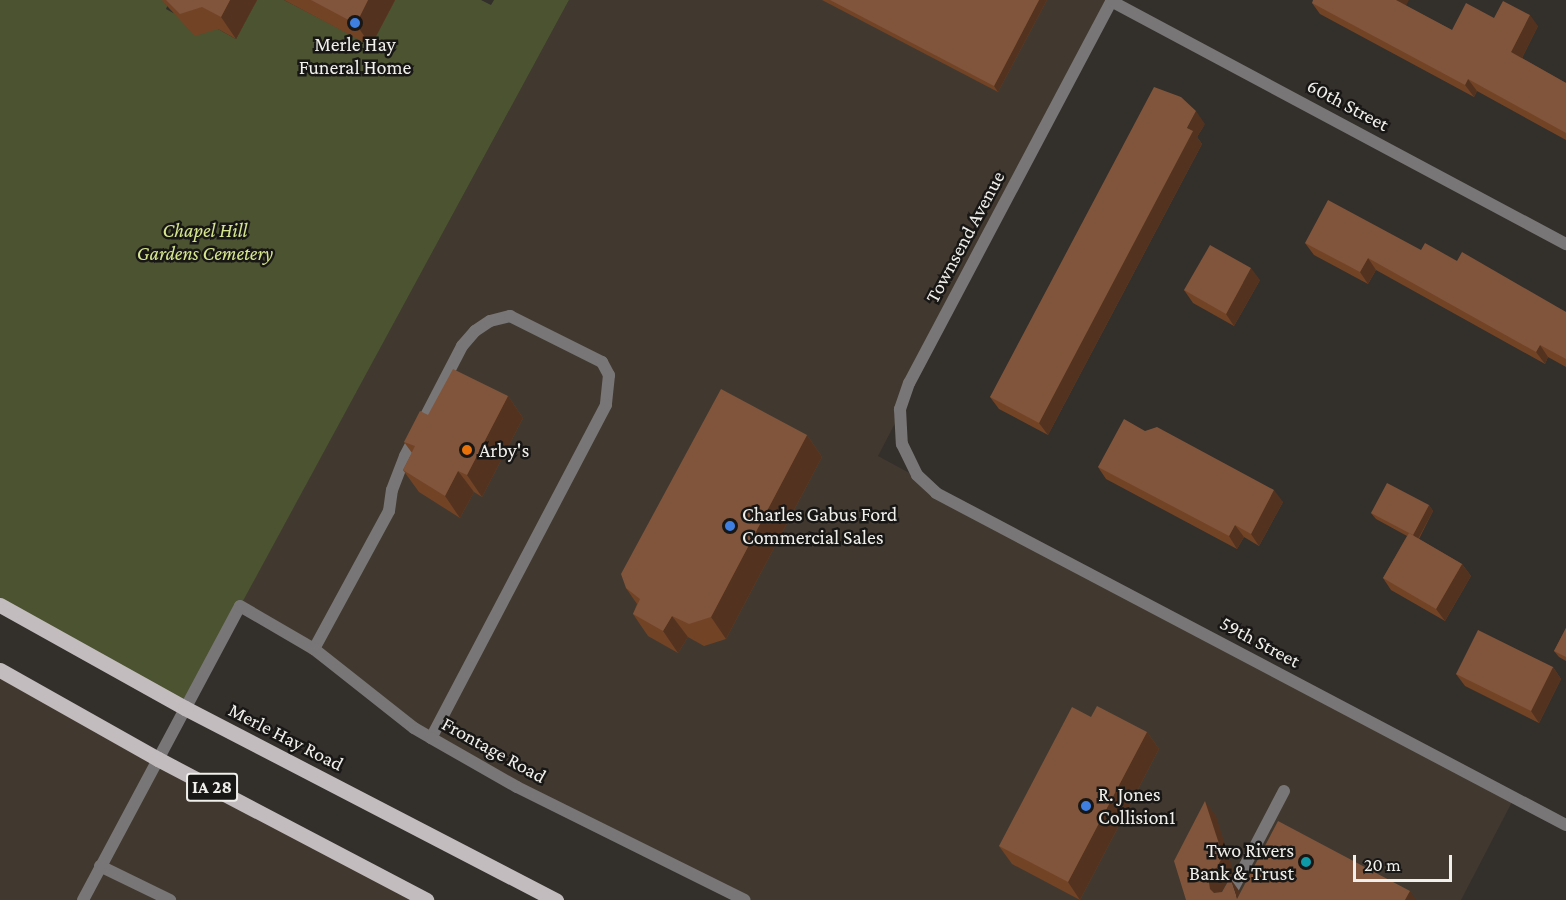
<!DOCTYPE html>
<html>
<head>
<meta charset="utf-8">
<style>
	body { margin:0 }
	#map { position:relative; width:1566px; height:900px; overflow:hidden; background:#332f2b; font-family:"Crimson Pro",serif }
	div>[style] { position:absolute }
	.built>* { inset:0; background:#413930 }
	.green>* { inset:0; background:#4c5330 }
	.service>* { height:12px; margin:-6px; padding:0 6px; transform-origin:6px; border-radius:6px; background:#797677 }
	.minor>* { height:12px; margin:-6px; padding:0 6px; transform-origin:6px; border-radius:6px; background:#797677 }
	.primary>* { height:15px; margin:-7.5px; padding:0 7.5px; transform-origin:7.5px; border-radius:7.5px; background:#c2bcbe }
	.wall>* { inset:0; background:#734326 }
	.shaded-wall>* { inset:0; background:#53331f }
	.building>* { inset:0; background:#80553b }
	.dots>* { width:16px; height:16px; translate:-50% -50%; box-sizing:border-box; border:3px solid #191716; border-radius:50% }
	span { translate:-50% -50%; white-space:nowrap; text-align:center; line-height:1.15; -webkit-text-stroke:5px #191716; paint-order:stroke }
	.shield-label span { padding:2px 4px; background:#191716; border:2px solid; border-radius:4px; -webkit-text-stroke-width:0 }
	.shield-label { font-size:18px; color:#f1efec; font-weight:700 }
	.poi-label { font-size:20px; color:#f1efec }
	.left { translate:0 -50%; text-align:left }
	.right { translate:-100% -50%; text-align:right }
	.street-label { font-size:20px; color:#f1efec }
	.park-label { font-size:20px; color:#d6e78e; font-style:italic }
	.scale { position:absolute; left:1353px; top:855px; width:99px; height:27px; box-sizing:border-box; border:3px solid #f1efec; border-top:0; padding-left:8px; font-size:18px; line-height:21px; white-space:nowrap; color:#f1efec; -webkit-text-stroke:4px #191716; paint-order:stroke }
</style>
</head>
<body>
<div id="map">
	<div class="built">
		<div style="clip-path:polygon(569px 0,1115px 0,878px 456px,1513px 800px,1461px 900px,745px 900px,431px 738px,240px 606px)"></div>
		<div style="clip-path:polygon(0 670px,426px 900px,0 900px)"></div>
	</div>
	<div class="green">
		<div style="clip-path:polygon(0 0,170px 0,166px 9px,186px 20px,218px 29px,236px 39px,257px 0,284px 0,371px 45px,395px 0,481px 0,491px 5px,494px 0,569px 0,185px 708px,0 605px)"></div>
	</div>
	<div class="service">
		<div style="left:314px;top:649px;width:157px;rotate:-61.5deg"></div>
		<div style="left:389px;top:511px;width:21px;rotate:-82deg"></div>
		<div style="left:392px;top:490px;width:36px;rotate:-69deg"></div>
		<div style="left:405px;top:456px;width:124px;rotate:-62.6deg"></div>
		<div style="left:462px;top:346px;width:20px;rotate:-49deg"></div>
		<div style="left:475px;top:331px;width:18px;rotate:-34deg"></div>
		<div style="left:490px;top:321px;width:21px;rotate:-14deg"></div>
		<div style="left:510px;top:316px;width:103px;rotate:26.6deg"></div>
		<div style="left:602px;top:362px;width:15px;rotate:62deg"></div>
		<div style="left:609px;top:375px;width:30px;rotate:96deg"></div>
		<div style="left:606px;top:405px;width:376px;rotate:117.7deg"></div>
		<div style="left:100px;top:866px;width:78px;rotate:25.9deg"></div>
		<div style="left:83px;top:900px;width:333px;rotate:-61.9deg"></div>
		<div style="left:240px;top:606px;width:86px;rotate:30.2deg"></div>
		<div style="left:314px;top:649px;width:127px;rotate:38.3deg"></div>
		<div style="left:414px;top:728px;width:20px;rotate:30deg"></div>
		<div style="left:431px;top:738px;width:99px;rotate:29.7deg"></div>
		<div style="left:517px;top:787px;width:254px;rotate:26.4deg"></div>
		<div style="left:1227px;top:900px;width:123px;rotate:-62.4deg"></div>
	</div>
	<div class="minor">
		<div style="left:1112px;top:0;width:433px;rotate:117.9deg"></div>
		<div style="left:909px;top:383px;width:28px;rotate:109deg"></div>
		<div style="left:900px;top:409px;width:35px;rotate:87deg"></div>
		<div style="left:902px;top:444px;width:34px;rotate:64deg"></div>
		<div style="left:917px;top:475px;width:26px;rotate:43deg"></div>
		<div style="left:936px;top:493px;width:712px;rotate:27.79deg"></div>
		<div style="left:1111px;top:1px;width:516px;rotate:28.11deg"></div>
	</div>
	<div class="primary">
		<div style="left:0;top:605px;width:212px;rotate:29.1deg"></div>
		<div style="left:185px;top:708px;width:418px;rotate:27.4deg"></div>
		<div style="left:0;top:670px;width:181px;rotate:29.4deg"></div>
		<div style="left:158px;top:759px;width:303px;rotate:27.7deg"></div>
	</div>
	<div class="wall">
		<div style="clip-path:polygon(162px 0,257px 0,236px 39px,218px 29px,195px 36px,167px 6px)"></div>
		<div style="clip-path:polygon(284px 0,395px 0,371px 46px)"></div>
		<div style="clip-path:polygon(822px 0,1047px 0,998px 92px)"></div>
		<div style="clip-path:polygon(1312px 3px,1406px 6px,1452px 30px,1494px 18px,1538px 26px,1522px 58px,1566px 83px,1566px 140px,1477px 91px,1474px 97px,1320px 14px)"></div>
		<div style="clip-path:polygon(1205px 124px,1197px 137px,1202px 144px,1048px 435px,999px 409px,990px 397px)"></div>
		<div style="clip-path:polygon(1305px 243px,1421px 250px,1457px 261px,1566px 312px,1566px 367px,1548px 357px,1545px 364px,1376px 270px,1368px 284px,1314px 255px)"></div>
		<div style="clip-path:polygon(1260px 280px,1234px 326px,1193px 303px,1184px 290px)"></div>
		<div style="clip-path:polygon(508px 396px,523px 418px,482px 497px,474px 492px,460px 518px,419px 492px,403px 470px,412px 453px,404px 442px,428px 415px)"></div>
		<div style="clip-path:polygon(1145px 431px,1283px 502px,1259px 546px,1244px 537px,1237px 549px,1106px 479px,1098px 467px)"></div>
		<div style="clip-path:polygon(807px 435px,822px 457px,726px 639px,704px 646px,688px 637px,678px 653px,648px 636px,633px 614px,637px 604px,626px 588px)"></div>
		<div style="clip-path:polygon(1429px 505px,1433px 511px,1419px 539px,1462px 564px,1471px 576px,1445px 621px,1391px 590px,1383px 578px,1407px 536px,1376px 519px,1371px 513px)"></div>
		<div style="clip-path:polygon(1566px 628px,1566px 661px,1559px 657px,1554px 651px)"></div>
		<div style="clip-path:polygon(1553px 667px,1561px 679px,1539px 723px,1465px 686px,1456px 674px)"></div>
		<div style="clip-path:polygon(1147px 732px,1159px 749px,1080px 900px,1012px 864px,999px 846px)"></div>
	</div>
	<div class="shaded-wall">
		<div style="clip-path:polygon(230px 0,257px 0,236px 39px,221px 17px)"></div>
		<div style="clip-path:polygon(368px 0,395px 0,371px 46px,356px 24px)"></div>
		<div style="clip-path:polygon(1039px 0,1047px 0,998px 92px,994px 86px)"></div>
		<div style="clip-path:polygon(1395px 0,1409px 0,1403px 11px)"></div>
		<div style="clip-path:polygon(1530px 15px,1538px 26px,1519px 64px,1511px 52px)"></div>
		<div style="clip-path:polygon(1468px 79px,1477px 91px,1474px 97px,1465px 85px)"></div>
		<div style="clip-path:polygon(1196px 111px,1205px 124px,1197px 137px,1202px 144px,1048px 435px,1039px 423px)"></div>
		<div style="clip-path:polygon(1368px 258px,1376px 270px,1368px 284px,1360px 272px)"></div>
		<div style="clip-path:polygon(1251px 268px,1260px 280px,1234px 326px,1226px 314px)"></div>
		<div style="clip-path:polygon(1540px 345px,1548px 357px,1545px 364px,1536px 352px)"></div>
		<div style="clip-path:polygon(508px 396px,523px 418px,482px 497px,467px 475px)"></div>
		<div style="clip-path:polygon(807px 435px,822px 457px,726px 639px,711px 617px)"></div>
		<div style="clip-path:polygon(458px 471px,474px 492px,460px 518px,445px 496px)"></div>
		<div style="clip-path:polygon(1274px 490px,1283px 502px,1259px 546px,1251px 534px)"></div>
		<div style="clip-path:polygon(1429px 505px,1433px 511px,1417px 541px,1413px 535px)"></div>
		<div style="clip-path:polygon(1235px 525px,1244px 537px,1237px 549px,1229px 536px)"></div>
		<div style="clip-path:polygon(1462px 564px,1471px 576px,1445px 621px,1436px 609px)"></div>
		<div style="clip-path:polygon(672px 616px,688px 637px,678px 653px,663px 631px)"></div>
		<div style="clip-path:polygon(1553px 667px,1561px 679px,1539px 723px,1531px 711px)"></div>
		<div style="clip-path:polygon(1147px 732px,1159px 749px,1080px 900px,1068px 882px)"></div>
		<div style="clip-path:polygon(1205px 801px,1216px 816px,1233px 870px,1219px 897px,1220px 900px,1210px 889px)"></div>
		<div style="clip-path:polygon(1230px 878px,1240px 892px,1237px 899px)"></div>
		<div style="clip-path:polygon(1410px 891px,1416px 900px,1405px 900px)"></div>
	</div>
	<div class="building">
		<div style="clip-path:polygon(166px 0,230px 0,221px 17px,202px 7px,180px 14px)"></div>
		<div style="clip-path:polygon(311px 0,368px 0,356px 24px)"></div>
		<div style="clip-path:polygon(830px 0,1039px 0,994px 86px)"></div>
		<div style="clip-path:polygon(1313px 0,1396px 0,1452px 30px,1466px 3px,1494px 18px,1503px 1px,1530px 15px,1511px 52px,1566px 83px,1566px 133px,1468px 79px,1465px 85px,1312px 3px)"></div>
		<div style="clip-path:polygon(1154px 87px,1181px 97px,1196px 111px,1187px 128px,1193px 131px,1039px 423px,990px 397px)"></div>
		<div style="clip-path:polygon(1328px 200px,1421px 250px,1425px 243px,1457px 261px,1462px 252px,1566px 312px,1566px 359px,1540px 345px,1536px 352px,1368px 258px,1360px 272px,1305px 243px)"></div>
		<div style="clip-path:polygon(1210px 245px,1251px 268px,1226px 314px,1184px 290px)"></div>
		<div style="clip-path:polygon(453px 369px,508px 396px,467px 475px,458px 471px,445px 496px,403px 470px,415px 446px,404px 442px,420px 411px,428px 415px)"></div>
		<div style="clip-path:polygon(721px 389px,807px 435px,711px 617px,689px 624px,672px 616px,663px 631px,633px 614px,640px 599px,626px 588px,621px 574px)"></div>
		<div style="clip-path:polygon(1124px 419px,1145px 431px,1157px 427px,1274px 490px,1251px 534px,1235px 525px,1229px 536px,1098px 467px)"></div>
		<div style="clip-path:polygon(1387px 483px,1429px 505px,1413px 535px,1371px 513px)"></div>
		<div style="clip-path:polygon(1409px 533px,1462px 564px,1436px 609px,1383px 578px)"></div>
		<div style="clip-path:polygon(1566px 628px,1566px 657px,1554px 651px)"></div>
		<div style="clip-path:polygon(1478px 630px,1553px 667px,1531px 711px,1456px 674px)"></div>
		<div style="clip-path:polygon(1097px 706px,1147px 732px,1068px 882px,999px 846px,1072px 707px,1091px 717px)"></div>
		<div style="clip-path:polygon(1205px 801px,1223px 856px,1209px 882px,1210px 889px,1214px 893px,1222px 892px,1230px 878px,1237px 899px,1278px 821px,1410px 891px,1405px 900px,1186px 900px,1174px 861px)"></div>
	</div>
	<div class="dots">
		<div style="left:355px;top:23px;background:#3f7fe0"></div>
		<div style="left:467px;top:450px;background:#e8710a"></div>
		<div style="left:730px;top:526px;background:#3f7fe0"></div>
		<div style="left:1086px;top:806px;background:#3f7fe0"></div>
		<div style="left:1306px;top:862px;background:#0f9aa8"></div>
	</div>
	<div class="shield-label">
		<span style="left:212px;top:787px">IA 28</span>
	</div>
	<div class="poi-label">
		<span style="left:355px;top:56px">Merle Hay<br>Funeral Home</span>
		<span class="left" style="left:479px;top:450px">Arby's</span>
		<span class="left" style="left:742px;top:526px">Charles Gabus Ford<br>Commercial Sales</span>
		<span class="left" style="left:1098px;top:806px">R. Jones<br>Collision1</span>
		<span class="right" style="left:1294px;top:862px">Two Rivers<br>Bank &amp; Trust</span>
	</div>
	<div class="street-label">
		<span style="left:1348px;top:105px;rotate:28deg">60th Street</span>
		<span style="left:965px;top:237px;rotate:-62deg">Townsend Avenue</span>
		<span style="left:1260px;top:642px;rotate:28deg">59th Street</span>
		<span style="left:286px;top:737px;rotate:27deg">Merle Hay Road</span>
		<span style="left:494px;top:750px;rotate:29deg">Frontage Road</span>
	</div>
	<div class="park-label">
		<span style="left:205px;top:242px">Chapel Hill<br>Gardens Cemetery</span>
	</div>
	<div class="scale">20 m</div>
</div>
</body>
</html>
